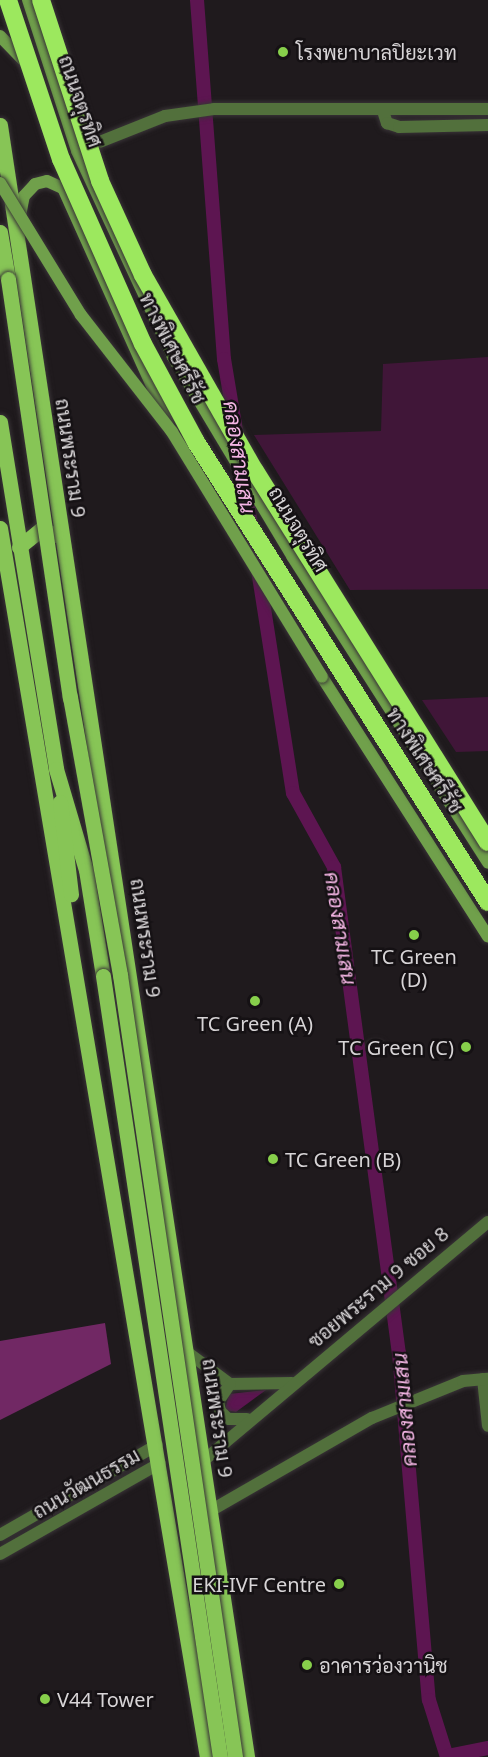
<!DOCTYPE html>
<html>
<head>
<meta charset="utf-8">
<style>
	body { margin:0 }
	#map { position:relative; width:488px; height:1757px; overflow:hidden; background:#1f1a1d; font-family:"Noto Sans",Sarabun,sans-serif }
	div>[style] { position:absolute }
	.green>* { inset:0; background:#401638 }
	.forest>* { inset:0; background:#712864 }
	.water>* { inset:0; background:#5d1551 }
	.canal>* { height:14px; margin:-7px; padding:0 7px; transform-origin:7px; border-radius:7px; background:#5d1551 }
	.roads { filter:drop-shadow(0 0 2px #393437) drop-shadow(0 0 2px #393437) }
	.minor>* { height:12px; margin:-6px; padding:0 6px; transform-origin:6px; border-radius:6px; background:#52703c }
	.tertiary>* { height:12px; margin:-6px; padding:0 6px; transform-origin:6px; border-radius:6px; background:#52703c }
	.secondary>* { height:12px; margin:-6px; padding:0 6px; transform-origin:6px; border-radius:6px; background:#70a04b }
	.primary>* { height:15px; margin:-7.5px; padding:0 7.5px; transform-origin:7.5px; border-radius:7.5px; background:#87c556 }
	.bridges { filter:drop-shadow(0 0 2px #393437) drop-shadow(0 0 2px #393437) }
	.secondary-bridge>* { height:12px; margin:-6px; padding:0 6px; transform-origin:6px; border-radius:6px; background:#70a04b }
	.primary-bridge>* { height:15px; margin:-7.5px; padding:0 7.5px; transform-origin:7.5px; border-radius:7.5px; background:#87c556 }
	.motorway-bridge>* { height:18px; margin:-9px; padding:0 9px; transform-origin:9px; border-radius:9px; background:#9ce85e }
	.dots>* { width:16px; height:16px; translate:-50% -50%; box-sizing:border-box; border:3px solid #151114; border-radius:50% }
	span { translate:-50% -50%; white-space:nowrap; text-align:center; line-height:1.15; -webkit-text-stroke:5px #151114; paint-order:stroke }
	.poi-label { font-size:20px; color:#d7d4d6 }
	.left { translate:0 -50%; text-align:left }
	.right { translate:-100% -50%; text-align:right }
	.street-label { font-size:20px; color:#d7d4d6 }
	.water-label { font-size:21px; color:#f5b6e5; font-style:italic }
</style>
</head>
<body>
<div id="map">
	<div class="green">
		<div style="clip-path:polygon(488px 357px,488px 589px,350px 590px,254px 435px,381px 431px,383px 364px)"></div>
		<div style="clip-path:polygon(488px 697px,488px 751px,456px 752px,422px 700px)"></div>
	</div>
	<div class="forest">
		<div style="clip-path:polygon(105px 1323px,111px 1364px,0 1420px,0 1341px)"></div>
	</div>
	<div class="water">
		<div style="clip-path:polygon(266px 1390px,236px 1412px,225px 1410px,229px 1394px)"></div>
	</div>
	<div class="canal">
		<div style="left:197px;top:0;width:360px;rotate:85.7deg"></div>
		<div style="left:224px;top:359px;width:73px;rotate:80.5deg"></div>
		<div style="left:243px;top:474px;width:323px;rotate:81.1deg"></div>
		<div style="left:293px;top:793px;width:85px;rotate:61deg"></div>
		<div style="left:334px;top:867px;width:490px;rotate:82.4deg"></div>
		<div style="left:399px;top:1353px;width:348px;rotate:85.1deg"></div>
		<div style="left:429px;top:1700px;width:60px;rotate:72.5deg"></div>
		<div style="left:447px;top:1756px;width:42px;rotate:-11deg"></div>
	</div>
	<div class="roads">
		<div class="minor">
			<div style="left:383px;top:111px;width:13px;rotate:72deg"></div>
			<div style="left:387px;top:123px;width:13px;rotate:18deg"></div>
			<div style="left:399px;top:127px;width:89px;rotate:-1.3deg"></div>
			<div style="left:82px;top:149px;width:89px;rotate:-21.7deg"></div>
			<div style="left:165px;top:116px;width:49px;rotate:-8.1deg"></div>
			<div style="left:214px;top:109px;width:274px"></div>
			<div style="left:373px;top:1047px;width:5px"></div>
			<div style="left:187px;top:1352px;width:54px;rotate:36.7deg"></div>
			<div style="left:230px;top:1384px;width:62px;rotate:-0.9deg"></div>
			<div style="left:483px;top:1379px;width:47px;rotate:83.9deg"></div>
			<div style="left:230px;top:1384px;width:22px;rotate:124deg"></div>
			<div style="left:218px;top:1402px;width:9px;rotate:77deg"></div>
			<div style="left:220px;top:1411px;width:11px;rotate:45deg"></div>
			<div style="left:228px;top:1419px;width:19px"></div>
			<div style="left:203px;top:1461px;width:372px;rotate:-40deg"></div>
			<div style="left:210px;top:1511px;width:187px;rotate:-29.9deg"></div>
			<div style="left:372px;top:1418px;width:98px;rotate:-22.1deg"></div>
			<div style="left:463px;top:1381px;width:25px;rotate:-5deg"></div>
		</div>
		<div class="tertiary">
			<div style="left:0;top:1535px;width:181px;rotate:-29.8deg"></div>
			<div style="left:0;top:1554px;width:184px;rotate:-29.6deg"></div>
		</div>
		<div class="secondary">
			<div style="left:28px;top:0;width:159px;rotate:72deg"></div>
			<div style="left:77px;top:151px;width:227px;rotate:65deg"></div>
			<div style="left:173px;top:357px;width:232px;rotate:59.1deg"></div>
			<div style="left:292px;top:556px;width:364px;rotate:57.4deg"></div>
			<div style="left:0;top:36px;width:37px;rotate:46deg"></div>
			<div style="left:19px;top:221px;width:25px;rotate:-79deg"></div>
			<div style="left:24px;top:196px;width:16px;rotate:-47deg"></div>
			<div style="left:35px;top:184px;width:12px;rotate:-14deg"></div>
			<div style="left:47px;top:181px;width:17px;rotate:24deg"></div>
			<div style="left:63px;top:188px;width:256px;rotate:65.8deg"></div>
			<div style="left:322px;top:677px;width:308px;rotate:57.4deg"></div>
		</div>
		<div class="primary">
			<div style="left:0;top:125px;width:1651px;rotate:81.39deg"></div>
			<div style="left:0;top:232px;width:48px;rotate:80.3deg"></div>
			<div style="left:0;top:422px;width:351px;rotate:80.8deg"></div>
			<div style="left:56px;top:769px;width:105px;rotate:73.5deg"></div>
			<div style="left:86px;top:870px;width:107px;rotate:80.9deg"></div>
			<div style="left:0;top:528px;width:1246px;rotate:80.44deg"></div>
			<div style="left:19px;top:547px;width:28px;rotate:-39deg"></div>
			<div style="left:41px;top:529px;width:16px;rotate:22deg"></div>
			<div style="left:60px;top:802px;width:93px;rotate:83.2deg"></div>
		</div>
	</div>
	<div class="bridges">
		<div class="secondary-bridge">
			<div style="left:0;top:183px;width:155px;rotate:58.5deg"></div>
			<div style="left:81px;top:315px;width:148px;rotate:52.1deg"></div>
			<div style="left:172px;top:432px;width:287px;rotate:58.5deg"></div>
		</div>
		<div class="primary-bridge">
			<div style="left:8px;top:279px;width:423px;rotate:81.6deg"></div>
			<div style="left:70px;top:697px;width:282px;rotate:79.8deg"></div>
			<div style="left:120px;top:975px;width:790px;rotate:81.63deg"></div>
			<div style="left:103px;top:976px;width:790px;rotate:81.48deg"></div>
		</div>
		<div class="motorway-bridge">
			<div style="left:8px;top:0;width:168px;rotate:71.6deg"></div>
			<div style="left:61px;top:159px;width:202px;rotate:66.1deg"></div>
			<div style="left:143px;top:344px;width:111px;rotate:61.6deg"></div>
			<div style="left:196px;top:442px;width:545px;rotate:57.59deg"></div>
			<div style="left:41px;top:0;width:190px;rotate:71.9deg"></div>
			<div style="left:100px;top:181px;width:103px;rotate:65.4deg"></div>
			<div style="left:143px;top:275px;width:226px;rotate:60.3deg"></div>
			<div style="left:255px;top:471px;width:438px;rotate:57.9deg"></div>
		</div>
	</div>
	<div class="dots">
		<div style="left:283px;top:52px;background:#87cf4b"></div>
		<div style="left:414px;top:935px;background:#87cf4b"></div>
		<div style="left:255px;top:1001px;background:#87cf4b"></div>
		<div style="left:466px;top:1047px;background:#87cf4b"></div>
		<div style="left:273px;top:1159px;background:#87cf4b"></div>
		<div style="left:339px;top:1584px;background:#87cf4b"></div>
		<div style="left:307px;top:1665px;background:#87cf4b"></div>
		<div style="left:45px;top:1699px;background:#87cf4b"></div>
	</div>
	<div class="poi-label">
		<span class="left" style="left:296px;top:52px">โรงพยาบาลปิยะเวท</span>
		<span style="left:414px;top:968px">TC Green<br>(D)</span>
		<span style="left:255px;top:1023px">TC Green (A)</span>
		<span class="right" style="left:454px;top:1047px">TC Green (C)</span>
		<span class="left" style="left:285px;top:1159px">TC Green (B)</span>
		<span class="right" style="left:326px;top:1584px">EKI-IVF Centre</span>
		<span class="left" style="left:319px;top:1665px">อาคารว่องวานิช</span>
		<span class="left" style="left:57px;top:1699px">V44 Tower</span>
	</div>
	<div class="street-label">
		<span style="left:81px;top:101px;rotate:71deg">ถนนจตุรทิศ</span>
		<span style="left:173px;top:348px;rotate:63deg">ทางพิเศษศรีรัช</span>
		<span style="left:71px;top:458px;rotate:82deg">ถนนพระราม 9</span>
		<span style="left:299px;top:529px;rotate:59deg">ถนนจตุรทิศ</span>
		<span style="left:425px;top:760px;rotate:57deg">ทางพิเศษศรีรัช</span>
		<span style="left:146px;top:938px;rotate:82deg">ถนนพระราม 9</span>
		<span style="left:378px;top:1287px;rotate:-40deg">ซอยพระราม 9 ซอย 8</span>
		<span style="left:218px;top:1418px;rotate:82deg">ถนนพระราม 9</span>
		<span style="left:86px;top:1483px;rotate:-30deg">ถนนวัฒนธรรม</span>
	</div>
	<div class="water-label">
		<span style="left:240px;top:457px;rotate:81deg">คลองสามเสน</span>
		<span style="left:341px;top:928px;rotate:81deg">คลองสามเสน</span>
		<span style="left:404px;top:1410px;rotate:-95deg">คลองสามเสน</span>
	</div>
</div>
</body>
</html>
